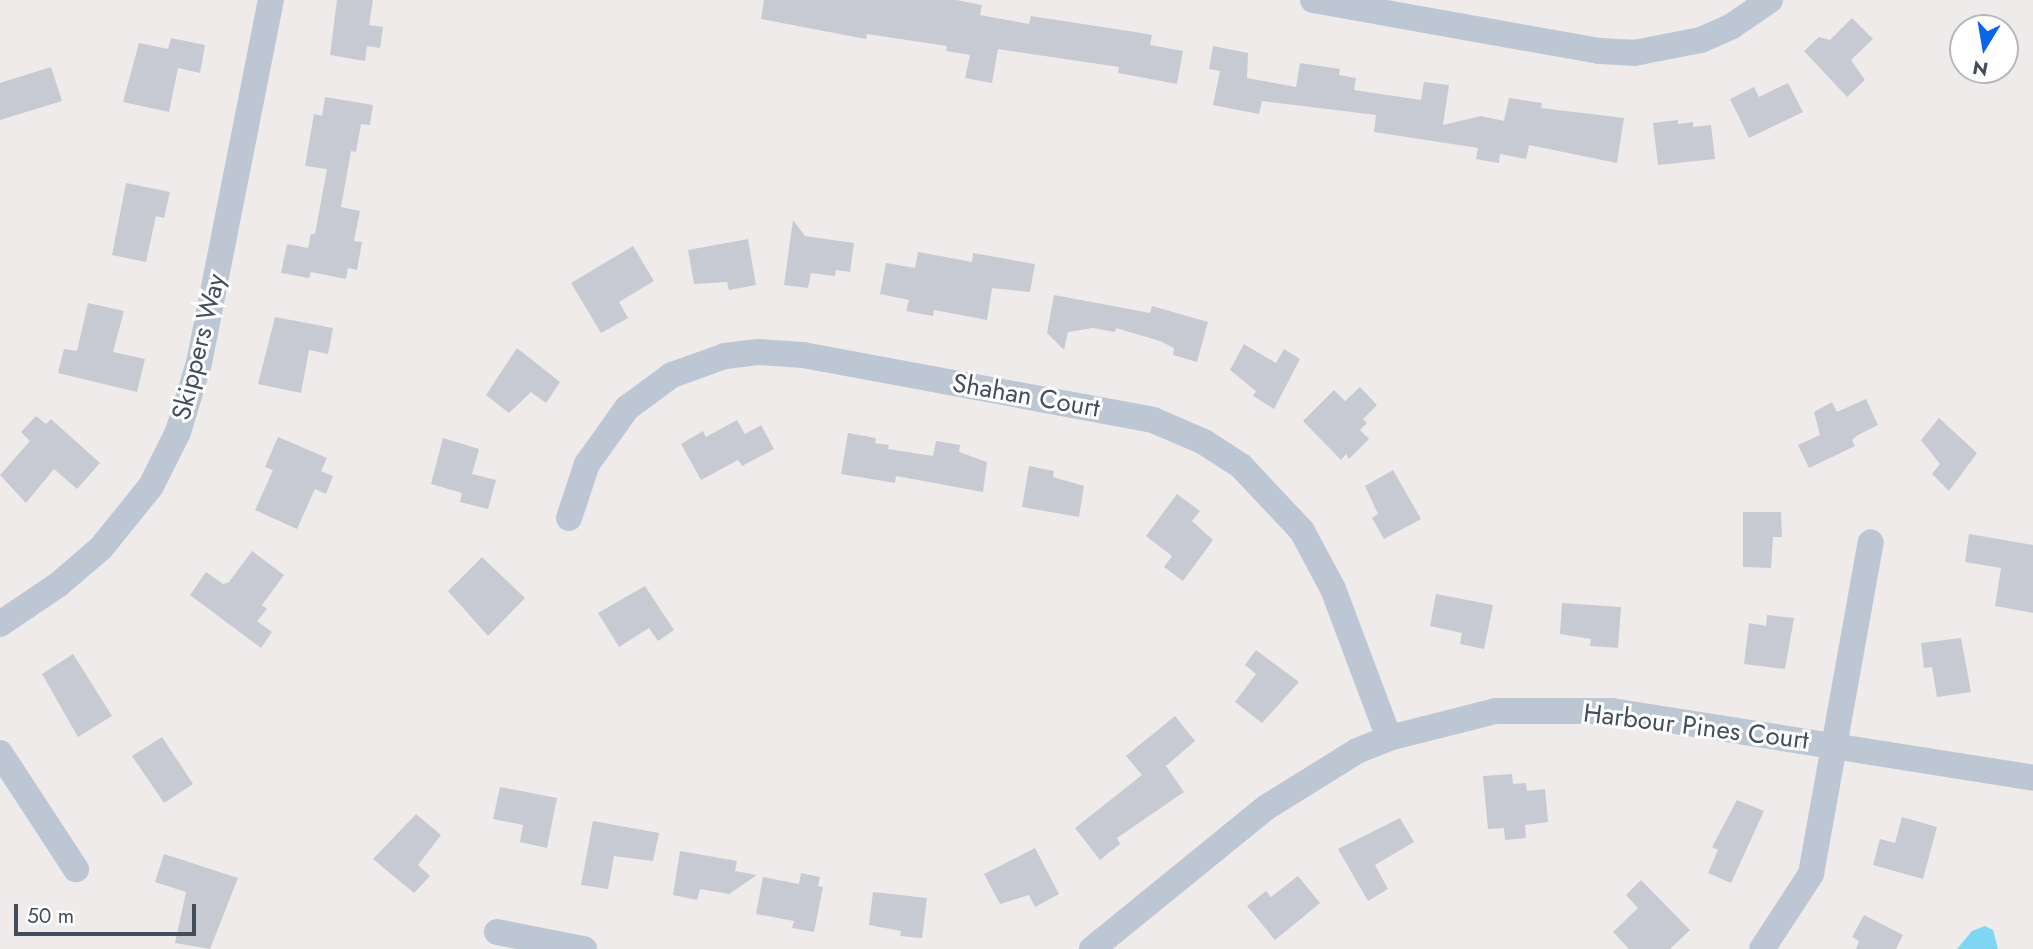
<!DOCTYPE html>
<html>
<head>
<meta charset="utf-8">
<style>
	body { margin:0 }
	#map { position:relative; width:2033px; height:949px; overflow:hidden; background:#efebeb; font-family:Jost,sans-serif }
	div>[style] { position:absolute }
	.water>* { inset:0; background:#7ed6f2 }
	.building>* { inset:0; background:#c7cad2 }
	.street>* { height:26px; margin:-13px; padding:0 13px; transform-origin:13px; border-radius:13px; background:#bdc7d3 }
	span { translate:-50% -50%; white-space:nowrap; text-align:center; line-height:1.15; -webkit-text-stroke:6px #fff; paint-order:stroke }
	.street-label { font-size:26px; color:#434e5a }
	.north { position:absolute; left:1949px; top:14px; width:70px; height:70px; box-sizing:border-box; background:#fff; border:2px solid #b4b8bd; border-radius:50%; rotate:191deg; font-size:19px; font-weight:700; line-height:28px; text-align:center; color:#434e5a }
	.north::after { content:''; display:block; margin:auto; width:24px; height:32px; background:#0b65e8; clip-path:polygon(50% 0,100% 100%,50% 72%,0 100%) }
	.scale { position:absolute; left:14px; top:904px; width:182px; height:32px; box-sizing:border-box; border:4px solid #434e5a; border-top:0; padding-left:9px; font-size:21px; line-height:24px; white-space:nowrap; color:#434e5a; -webkit-text-stroke:5px #fff; paint-order:stroke }
</style>
</head>
<body>
<div id="map">
	<div class="water">
		<div style="clip-path:polygon(1985px 926px,1993px 930px,1998px 949px,1957px 949px,1972px 931px)"></div>
	</div>
	<div class="building">
		<div style="clip-path:polygon(337px 0,373px 0,369px 25px,383px 27px,380px 48px,367px 46px,365px 61px,330px 55px)"></div>
		<div style="clip-path:polygon(764px 0,956px 0,982px 5px,980px 15px,1029px 24px,1031px 16px,1135px 32px,1152px 35px,1150px 45px,1183px 51px,1177px 84px,1118px 73px,1119px 67px,998px 49px,992px 83px,965px 78px,970px 55px,946px 51px,947px 46px,867px 34px,866px 39px,761px 19px)"></div>
		<div style="clip-path:polygon(1852px 18px,1873px 39px,1851px 60px,1865px 80px,1847px 97px,1804px 51px,1819px 37px,1830px 40px)"></div>
		<div style="clip-path:polygon(171px 38px,205px 45px,200px 73px,178px 68px,169px 112px,123px 102px,139px 43px,168px 49px)"></div>
		<div style="clip-path:polygon(1213px 46px,1248px 53px,1247px 78px,1296px 87px,1300px 63px,1340px 69px,1339px 75px,1356px 78px,1354px 90px,1421px 100px,1424px 82px,1449px 85px,1443px 125px,1481px 116px,1504px 121px,1509px 98px,1542px 103px,1541px 108px,1624px 118px,1617px 163px,1529px 145px,1526px 159px,1500px 154px,1499px 163px,1476px 159px,1478px 148px,1374px 132px,1376px 115px,1262px 101px,1259px 114px,1213px 105px,1220px 71px,1209px 69px)"></div>
		<div style="clip-path:polygon(51px 67px,62px 101px,0 120px,0 83px)"></div>
		<div style="clip-path:polygon(1788px 83px,1803px 112px,1749px 138px,1730px 99px,1754px 87px,1759px 97px)"></div>
		<div style="clip-path:polygon(325px 97px,373px 105px,370px 125px,361px 124px,356px 152px,351px 151px,341px 207px,360px 211px,354px 241px,362px 242px,357px 270px,348px 268px,346px 279px,311px 272px,309px 278px,281px 273px,287px 244px,308px 248px,311px 234px,315px 234px,327px 169px,305px 166px,314px 114px,322px 116px)"></div>
		<div style="clip-path:polygon(1678px 120px,1678px 124px,1693px 122px,1693px 127px,1711px 125px,1715px 159px,1658px 165px,1653px 123px)"></div>
		<div style="clip-path:polygon(126px 183px,170px 192px,164px 218px,156px 216px,146px 262px,112px 255px)"></div>
		<div style="clip-path:polygon(793px 220px,805px 236px,854px 243px,850px 272px,836px 270px,835px 276px,811px 273px,808px 288px,784px 285px)"></div>
		<div style="clip-path:polygon(748px 239px,756px 285px,729px 290px,727px 282px,694px 284px,688px 250px)"></div>
		<div style="clip-path:polygon(633px 246px,654px 281px,619px 302px,628px 318px,601px 333px,571px 283px)"></div>
		<div style="clip-path:polygon(918px 252px,972px 262px,973px 253px,1035px 264px,1030px 292px,992px 288px,987px 320px,934px 310px,933px 316px,906px 311px,909px 300px,880px 294px,886px 263px,915px 268px)"></div>
		<div style="clip-path:polygon(1054px 295px,1150px 313px,1152px 306px,1208px 322px,1197px 362px,1173px 355px,1174px 348px,1160px 341px,1116px 328px,1115px 332px,1093px 328px,1068px 332px,1064px 350px,1047px 333px)"></div>
		<div style="clip-path:polygon(88px 303px,124px 311px,113px 352px,145px 359px,137px 392px,58px 373px,64px 349px,77px 351px)"></div>
		<div style="clip-path:polygon(275px 317px,333px 328px,328px 354px,309px 350px,301px 393px,258px 384px)"></div>
		<div style="clip-path:polygon(1244px 344px,1276px 363px,1284px 349px,1300px 359px,1274px 409px,1253px 396px,1256px 391px,1230px 370px)"></div>
		<div style="clip-path:polygon(517px 348px,560px 382px,546px 403px,531px 392px,509px 413px,486px 395px)"></div>
		<div style="clip-path:polygon(1360px 387px,1377px 405px,1363px 419px,1367px 423px,1360px 430px,1369px 439px,1349px 459px,1346px 454px,1341px 460px,1303px 421px,1334px 390px,1345px 401px)"></div>
		<div style="clip-path:polygon(1866px 399px,1878px 425px,1858px 435px,1852px 440px,1855px 446px,1809px 468px,1798px 445px,1820px 435px,1814px 412px,1832px 402px,1837px 412px)"></div>
		<div style="clip-path:polygon(36px 416px,46px 424px,51px 419px,100px 463px,77px 489px,54px 469px,26px 503px,0 475px,30px 441px,21px 432px)"></div>
		<div style="clip-path:polygon(1939px 418px,1977px 453px,1949px 491px,1932px 474px,1940px 464px,1921px 440px)"></div>
		<div style="clip-path:polygon(737px 420px,745px 434px,761px 425px,774px 449px,742px 466px,738px 460px,701px 480px,681px 444px,703px 431px,706px 437px)"></div>
		<div style="clip-path:polygon(848px 433px,876px 438px,875px 443px,889px 445px,888px 449px,933px 456px,936px 441px,960px 445px,959px 452px,987px 462px,983px 492px,896px 476px,895px 483px,841px 474px)"></div>
		<div style="clip-path:polygon(278px 437px,327px 458px,321px 471px,333px 476px,326px 494px,315px 489px,297px 529px,255px 510px,273px 470px,265px 467px)"></div>
		<div style="clip-path:polygon(443px 438px,479px 449px,472px 474px,496px 480px,488px 509px,460px 502px,462px 493px,431px 484px)"></div>
		<div style="clip-path:polygon(1029px 466px,1054px 471px,1053px 477px,1084px 486px,1079px 517px,1022px 507px)"></div>
		<div style="clip-path:polygon(1393px 470px,1421px 519px,1384px 539px,1372px 518px,1378px 514px,1365px 486px)"></div>
		<div style="clip-path:polygon(1177px 494px,1200px 511px,1192px 521px,1213px 540px,1183px 581px,1164px 567px,1172px 556px,1146px 536px)"></div>
		<div style="clip-path:polygon(1743px 512px,1781px 512px,1782px 537px,1773px 537px,1771px 568px,1743px 567px)"></div>
		<div style="clip-path:polygon(1969px 534px,2033px 545px,2033px 613px,1995px 606px,2001px 568px,1965px 562px)"></div>
		<div style="clip-path:polygon(252px 551px,284px 575px,262px 605px,267px 609px,257px 621px,272px 632px,261px 648px,190px 595px,206px 572px,223px 584px,229px 582px)"></div>
		<div style="clip-path:polygon(482px 557px,525px 598px,488px 636px,448px 591px)"></div>
		<div style="clip-path:polygon(645px 586px,674px 630px,658px 641px,649px 628px,619px 647px,598px 613px)"></div>
		<div style="clip-path:polygon(1436px 594px,1493px 605px,1484px 649px,1460px 644px,1462px 633px,1430px 626px)"></div>
		<div style="clip-path:polygon(1562px 603px,1621px 607px,1618px 648px,1590px 646px,1591px 639px,1560px 634px)"></div>
		<div style="clip-path:polygon(1767px 615px,1794px 618px,1785px 669px,1744px 664px,1749px 623px,1766px 626px)"></div>
		<div style="clip-path:polygon(1961px 638px,1971px 692px,1937px 697px,1932px 667px,1924px 668px,1921px 643px)"></div>
		<div style="clip-path:polygon(1256px 650px,1299px 682px,1262px 723px,1235px 702px,1256px 674px,1245px 665px)"></div>
		<div style="clip-path:polygon(73px 654px,112px 716px,78px 737px,42px 674px)"></div>
		<div style="clip-path:polygon(1175px 716px,1195px 741px,1166px 766px,1184px 792px,1117px 838px,1120px 844px,1100px 860px,1075px 828px,1142px 775px,1126px 756px)"></div>
		<div style="clip-path:polygon(162px 737px,193px 784px,164px 803px,132px 756px)"></div>
		<div style="clip-path:polygon(1512px 774px,1513px 784px,1526px 783px,1527px 791px,1545px 789px,1548px 822px,1525px 825px,1526px 838px,1505px 840px,1504px 828px,1488px 829px,1483px 776px)"></div>
		<div style="clip-path:polygon(500px 787px,557px 798px,547px 848px,520px 842px,523px 825px,493px 819px)"></div>
		<div style="clip-path:polygon(1737px 800px,1764px 811px,1731px 883px,1708px 873px,1718px 850px,1712px 847px)"></div>
		<div style="clip-path:polygon(416px 814px,441px 835px,418px 865px,430px 876px,414px 893px,373px 859px)"></div>
		<div style="clip-path:polygon(1902px 817px,1937px 827px,1923px 879px,1873px 865px,1880px 839px,1895px 843px)"></div>
		<div style="clip-path:polygon(1400px 818px,1414px 842px,1375px 865px,1388px 889px,1368px 901px,1338px 849px)"></div>
		<div style="clip-path:polygon(593px 821px,659px 833px,653px 861px,614px 856px,608px 889px,581px 885px)"></div>
		<div style="clip-path:polygon(1035px 848px,1059px 894px,1035px 907px,1029px 895px,1000px 904px,984px 874px)"></div>
		<div style="clip-path:polygon(680px 851px,737px 861px,735px 871px,757px 875px,729px 894px,700px 889px,697px 900px,673px 895px)"></div>
		<div style="clip-path:polygon(164px 854px,238px 878px,210px 949px,175px 943px,186px 892px,155px 882px)"></div>
		<div style="clip-path:polygon(801px 873px,820px 877px,818px 886px,823px 887px,814px 932px,792px 928px,794px 921px,756px 914px,763px 877px,799px 884px)"></div>
		<div style="clip-path:polygon(1298px 876px,1320px 903px,1275px 940px,1247px 906px,1266px 891px,1271px 897px)"></div>
		<div style="clip-path:polygon(1641px 880px,1690px 930px,1670px 949px,1629px 949px,1613px 932px,1638px 908px,1626px 895px)"></div>
		<div style="clip-path:polygon(873px 892px,927px 898px,922px 938px,900px 936px,901px 931px,869px 925px)"></div>
		<div style="clip-path:polygon(1864px 915px,1903px 935px,1896px 949px,1856px 949px,1859px 941px,1852px 937px)"></div>
	</div>
	<div class="street">
		<div style="left:1313px;top:0;width:291px;rotate:10.1deg"></div>
		<div style="left:1599px;top:51px;width:35px;rotate:3deg"></div>
		<div style="left:1634px;top:53px;width:68px;rotate:-11deg"></div>
		<div style="left:1701px;top:40px;width:34px;rotate:-24deg"></div>
		<div style="left:1732px;top:26px;width:46px;rotate:-34.4deg"></div>
		<div style="left:569px;top:518px;width:57px;rotate:-71.6deg"></div>
		<div style="left:587px;top:464px;width:69px;rotate:-54.5deg"></div>
		<div style="left:627px;top:408px;width:56px;rotate:-36.3deg"></div>
		<div style="left:672px;top:375px;width:56px;rotate:-19.7deg"></div>
		<div style="left:725px;top:356px;width:33px;rotate:-7deg"></div>
		<div style="left:758px;top:352px;width:45px;rotate:3.8deg"></div>
		<div style="left:803px;top:355px;width:356px;rotate:10.5deg"></div>
		<div style="left:1153px;top:420px;width:56px;rotate:23.3deg"></div>
		<div style="left:1204px;top:442px;width:44px;rotate:33deg"></div>
		<div style="left:1241px;top:466px;width:89px;rotate:46.8deg"></div>
		<div style="left:1302px;top:531px;width:66px;rotate:61.9deg"></div>
		<div style="left:1333px;top:589px;width:159px;rotate:69.4deg"></div>
		<div style="left:0;top:624px;width:71px;rotate:-34.1deg"></div>
		<div style="left:59px;top:584px;width:55px;rotate:-40.6deg"></div>
		<div style="left:101px;top:548px;width:80px;rotate:-51.1deg"></div>
		<div style="left:151px;top:486px;width:60px;rotate:-63.4deg"></div>
		<div style="left:178px;top:432px;width:72px;rotate:-73.1deg"></div>
		<div style="left:199px;top:363px;width:370px;rotate:-78.8deg"></div>
		<div style="left:0;top:753px;width:139px;rotate:56.8deg"></div>
		<div style="left:497px;top:932px;width:89px;rotate:11.1deg"></div>
		<div style="left:1092px;top:949px;width:225px;rotate:-39.1deg"></div>
		<div style="left:1267px;top:807px;width:106px;rotate:-31.9deg"></div>
		<div style="left:1357px;top:751px;width:35px;rotate:-22deg"></div>
		<div style="left:1389px;top:738px;width:110px;rotate:-14.2deg"></div>
		<div style="left:1496px;top:711px;width:116px"></div>
		<div style="left:1612px;top:711px;width:426px;rotate:9deg"></div>
		<div style="left:1762px;top:949px;width:90px;rotate:-56.8deg"></div>
		<div style="left:1811px;top:874px;width:337px;rotate:-79.8deg"></div>
	</div>
	<div class="street-label">
		<span style="left:199px;top:347px;rotate:-76deg">Skippers Way</span>
		<span style="left:1026px;top:396px;rotate:10deg">Shahan Court</span>
		<span style="left:1696px;top:727px;rotate:7deg">Harbour Pines Court</span>
	</div>
	<div class="north">N</div>
	<div class="scale">50 m</div>
</div>
</body>
</html>
